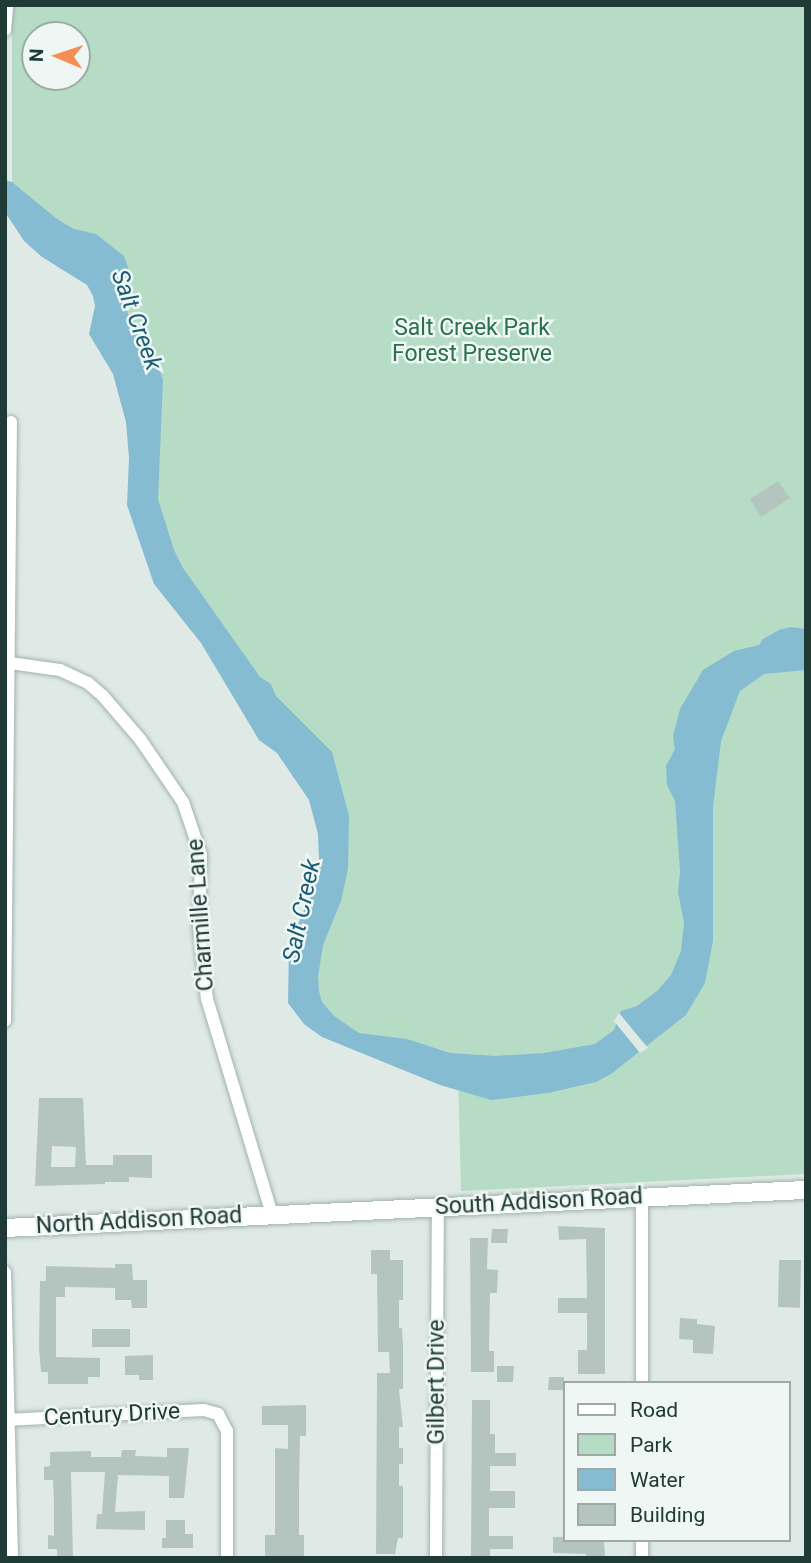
<!DOCTYPE html>
<html>
<head>
<meta charset="utf-8">
<style>
	body { margin:0 }
	#map { position:relative; width:811px; height:1563px; overflow:hidden; background:#dfeae6; font-family:Roboto,sans-serif }
	div>[style] { position:absolute }
	.green>* { inset:0; background:#b7dcc5 }
	.water>* { inset:0; background:#85bcd1 }
	.pier>* { inset:0; background:#dfeae6 }
	.building>* { inset:0; background:#b4c5c0 }
	.roads { filter:drop-shadow(0 0 2px #a2b2ae) drop-shadow(0 0 2px #a2b2ae) }
	.street>* { height:12px; margin:-6px; padding:0 6px; transform-origin:6px; border-radius:6px; background:#fff }
	.secondary>* { height:18px; margin:-9px; padding:0 9px; transform-origin:9px; border-radius:9px; background:#fff }
	span { translate:-50% -50%; white-space:nowrap; text-align:center; line-height:1.15; -webkit-text-stroke:5px #eff7f4; paint-order:stroke }
	.park-label { font-size:23px; color:#2a714e }
	.street-label { font-size:23px; color:#203a36 }
	.water-label { font-size:24px; color:#1a5c76; font-style:italic }
	.frame { position:absolute; inset:0; border:7px solid #203a36; pointer-events:none }
	.legend { position:absolute; left:563px; top:1381px; width:228px; height:161px; box-sizing:border-box; background:#eff7f4; border:2px solid #9caba8; margin:0; padding:9px 12px; list-style:none; font-size:21px; color:#203a36 }
	.legend li { display:flex; align-items:center; gap:14px; height:35px }
	.legend b { width:35px; border:2px solid #9caba8 }
	.north { position:absolute; left:21px; top:21px; width:70px; height:70px; box-sizing:border-box; background:#eff7f4; border:2px solid #9caba8; border-radius:50%; rotate:272deg; font-size:19px; font-weight:700; line-height:28px; text-align:center; color:#203a36 }
	.north::after { content:''; display:block; margin:auto; width:24px; height:32px; background:#f38e54; clip-path:polygon(50% 0,100% 100%,50% 72%,0 100%) }
</style>
</head>
<body>
<div id="map">
	<div class="green">
		<div style="clip-path:polygon(evenodd,12px 5px,806px 5px,806px 1174px,461px 1191px,458px 1071px,334px 1032px,305px 982px,336px 830px,157px 537px,116px 307px,12px 201px,12px 5px,35px 35px,77px 35px,77px 77px,35px 77px,35px 35px)"></div>
	</div>
	<div class="water">
		<div style="clip-path:polygon(5px 180px,12px 182px,57px 219px,74px 229px,96px 234px,124px 256px,130px 273px,126px 304px,128px 315px,152px 346px,163px 380px,158px 499px,174px 550px,183px 568px,260px 677px,271px 684px,276px 696px,332px 752px,349px 816px,348px 869px,341px 901px,323px 945px,318px 977px,319px 991px,322px 1002px,334px 1016px,359px 1033px,407px 1039px,450px 1053px,495px 1056px,544px 1053px,595px 1044px,614px 1030px,621px 1011px,637px 1006px,657px 991px,671px 975px,681px 951px,684px 923px,678px 892px,680px 871px,675px 801px,667px 785px,666px 766px,675px 749px,673px 736px,680px 709px,703px 670px,734px 651px,759px 645px,763px 639px,779px 630px,791px 627px,806px 629px,806px 670px,764px 674px,740px 691px,721px 741px,713px 807px,713px 941px,705px 983px,686px 1015px,611px 1074px,596px 1082px,548px 1093px,491px 1100px,440px 1085px,322px 1037px,304px 1024px,288px 1003px,289px 944px,315px 886px,319px 859px,318px 834px,309px 800px,277px 753px,259px 740px,201px 643px,154px 584px,127px 505px,129px 458px,126px 422px,113px 374px,89px 334px,95px 306px,93px 296px,87px 285px,42px 257px,24px 241px,5px 212px)"></div>
	</div>
	<div class="pier">
		<div style="clip-path:polygon(619px 1013px,648px 1048px,640px 1053px,614px 1021px)"></div>
	</div>
	<div class="building">
		<div style="clip-path:polygon(778px 481px,790px 498px,761px 517px,750px 499px)"></div>
		<div style="clip-path:polygon(evenodd,39px 1098px,83px 1098px,86px 1165px,113px 1165px,113px 1155px,152px 1155px,152px 1178px,129px 1177px,129px 1182px,105px 1182px,105px 1184px,35px 1186px,39px 1098px,52px 1146px,76px 1147px,75px 1167px,51px 1167px,52px 1146px)"></div>
		<div style="clip-path:polygon(558px 1226px,605px 1228px,605px 1374px,578px 1374px,578px 1350px,587px 1350px,587px 1313px,558px 1313px,558px 1298px,587px 1298px,586px 1239px,559px 1240px)"></div>
		<div style="clip-path:polygon(492px 1229px,508px 1229px,507px 1243px,491px 1243px)"></div>
		<div style="clip-path:polygon(470px 1238px,488px 1238px,487px 1269px,498px 1270px,497px 1293px,490px 1293px,489px 1351px,494px 1351px,494px 1372px,471px 1372px)"></div>
		<div style="clip-path:polygon(371px 1250px,390px 1250px,390px 1260px,403px 1260px,403px 1300px,399px 1300px,399px 1328px,402px 1328px,403px 1345px,403px 1389px,399px 1389px,403px 1427px,399px 1427px,399px 1448px,403px 1448px,403px 1464px,399px 1464px,399px 1486px,403px 1486px,403px 1538px,398px 1538px,395px 1554px,376px 1554px,377px 1373px,390px 1373px,389px 1352px,378px 1352px,377px 1274px,371px 1274px)"></div>
		<div style="clip-path:polygon(779px 1260px,801px 1260px,800px 1308px,778px 1307px)"></div>
		<div style="clip-path:polygon(115px 1264px,132px 1264px,133px 1280px,147px 1280px,147px 1308px,132px 1308px,131px 1300px,115px 1300px,115px 1288px,65px 1287px,65px 1297px,56px 1297px,56px 1357px,100px 1358px,100px 1377px,88px 1377px,88px 1384px,48px 1384px,48px 1372px,41px 1372px,39px 1348px,40px 1281px,46px 1281px,46px 1266px,115px 1268px)"></div>
		<div style="clip-path:polygon(680px 1318px,697px 1319px,697px 1324px,715px 1326px,713px 1354px,693px 1353px,693px 1340px,679px 1339px)"></div>
		<div style="clip-path:polygon(92px 1329px,130px 1329px,130px 1347px,92px 1347px)"></div>
		<div style="clip-path:polygon(153px 1355px,153px 1380px,139px 1380px,139px 1375px,125px 1375px,125px 1356px)"></div>
		<div style="clip-path:polygon(497px 1366px,514px 1366px,513px 1382px,497px 1382px)"></div>
		<div style="clip-path:polygon(549px 1377px,564px 1377px,564px 1390px,548px 1390px)"></div>
		<div style="clip-path:polygon(472px 1400px,490px 1400px,490px 1434px,495px 1434px,495px 1453px,516px 1453px,516px 1466px,490px 1466px,490px 1491px,515px 1491px,515px 1508px,489px 1508px,489px 1536px,513px 1536px,513px 1549px,490px 1549px,490px 1558px,471px 1558px)"></div>
		<div style="clip-path:polygon(306px 1405px,306px 1436px,300px 1436px,299px 1491px,299px 1535px,304px 1535px,304px 1558px,265px 1558px,265px 1535px,275px 1535px,275px 1448px,288px 1449px,288px 1425px,262px 1425px,262px 1406px)"></div>
		<div style="clip-path:polygon(167px 1448px,189px 1448px,184px 1498px,169px 1498px,169px 1476px,118px 1475px,115px 1512px,145px 1511px,145px 1530px,96px 1529px,97px 1514px,102px 1514px,105px 1472px,71px 1472px,73px 1558px,57px 1558px,57px 1549px,48px 1549px,48px 1535px,54px 1536px,54px 1504px,53px 1480px,44px 1480px,44px 1467px,50px 1466px,50px 1452px,91px 1451px,91px 1457px,121px 1457px,122px 1450px,136px 1450px,135px 1456px,167px 1457px)"></div>
		<div style="clip-path:polygon(166px 1520px,185px 1520px,185px 1534px,193px 1534px,193px 1548px,162px 1548px,162px 1538px,166px 1538px)"></div>
		<div style="clip-path:polygon(553px 1537px,564px 1537px,564px 1540px,604px 1540px,605px 1558px,586px 1558px,586px 1554px,553px 1553px)"></div>
	</div>
	<div class="roads">
		<div class="street">
			<div style="left:5px;top:30px;width:25px;rotate:-85deg"></div>
			<div style="left:10px;top:663px;width:50px;rotate:8deg"></div>
			<div style="left:60px;top:670px;width:31px;rotate:25deg"></div>
			<div style="left:88px;top:683px;width:20px;rotate:41deg"></div>
			<div style="left:103px;top:696px;width:57px;rotate:49.3deg"></div>
			<div style="left:140px;top:739px;width:76px;rotate:55.7deg"></div>
			<div style="left:183px;top:802px;width:56px;rotate:71.2deg"></div>
			<div style="left:201px;top:855px;width:72px;rotate:91.6deg"></div>
			<div style="left:199px;top:927px;width:72px;rotate:83.7deg"></div>
			<div style="left:207px;top:999px;width:225px;rotate:73.2deg"></div>
			<div style="left:5px;top:1021px;width:599px;rotate:-89.43deg"></div>
			<div style="left:5px;top:1272px;width:286px;rotate:88.6deg"></div>
			<div style="left:642px;top:1383px;width:186px;rotate:-90deg"></div>
			<div style="left:5px;top:1420px;width:199px;rotate:-2.9deg"></div>
			<div style="left:204px;top:1410px;width:15px;rotate:16deg"></div>
			<div style="left:218px;top:1414px;width:19px;rotate:62deg"></div>
			<div style="left:227px;top:1431px;width:127px;rotate:90deg"></div>
			<div style="left:436px;top:1558px;width:351px;rotate:-89.7deg"></div>
			<div style="left:642px;top:1558px;width:18px;rotate:-90deg"></div>
		</div>
		<div class="secondary">
			<div style="left:5px;top:1228px;width:802px;rotate:-2.72deg"></div>
		</div>
	</div>
	<div class="park-label">
		<span style="left:472px;top:341px">Salt Creek Park<br>Forest Preserve</span>
	</div>
	<div class="street-label">
		<span style="left:201px;top:915px;rotate:-94deg">Charmille Lane</span>
		<span style="left:539px;top:1202px;rotate:-3deg">South Addison Road</span>
		<span style="left:139px;top:1221px;rotate:-3deg">North Addison Road</span>
		<span style="left:437px;top:1382px;rotate:-90deg">Gilbert Drive</span>
		<span style="left:112px;top:1415px;rotate:-3deg">Century Drive</span>
	</div>
	<div class="water-label">
		<span style="left:136px;top:320px;rotate:70deg">Salt Creek</span>
		<span style="left:302px;top:911px;rotate:-78deg">Salt Creek</span>
	</div>
	<div class="frame"></div>
	<ul class="legend">
	<li><b style="height:9px;background:#fff"></b>Road</li>
	<li><b style="height:19px;background:#b7dcc5"></b>Park</li>
	<li><b style="height:19px;background:#85bcd1"></b>Water</li>
	<li><b style="height:19px;background:#b4c5c0"></b>Building</li>
	</ul>
	<div class="north">N</div>
</div>
</body>
</html>
